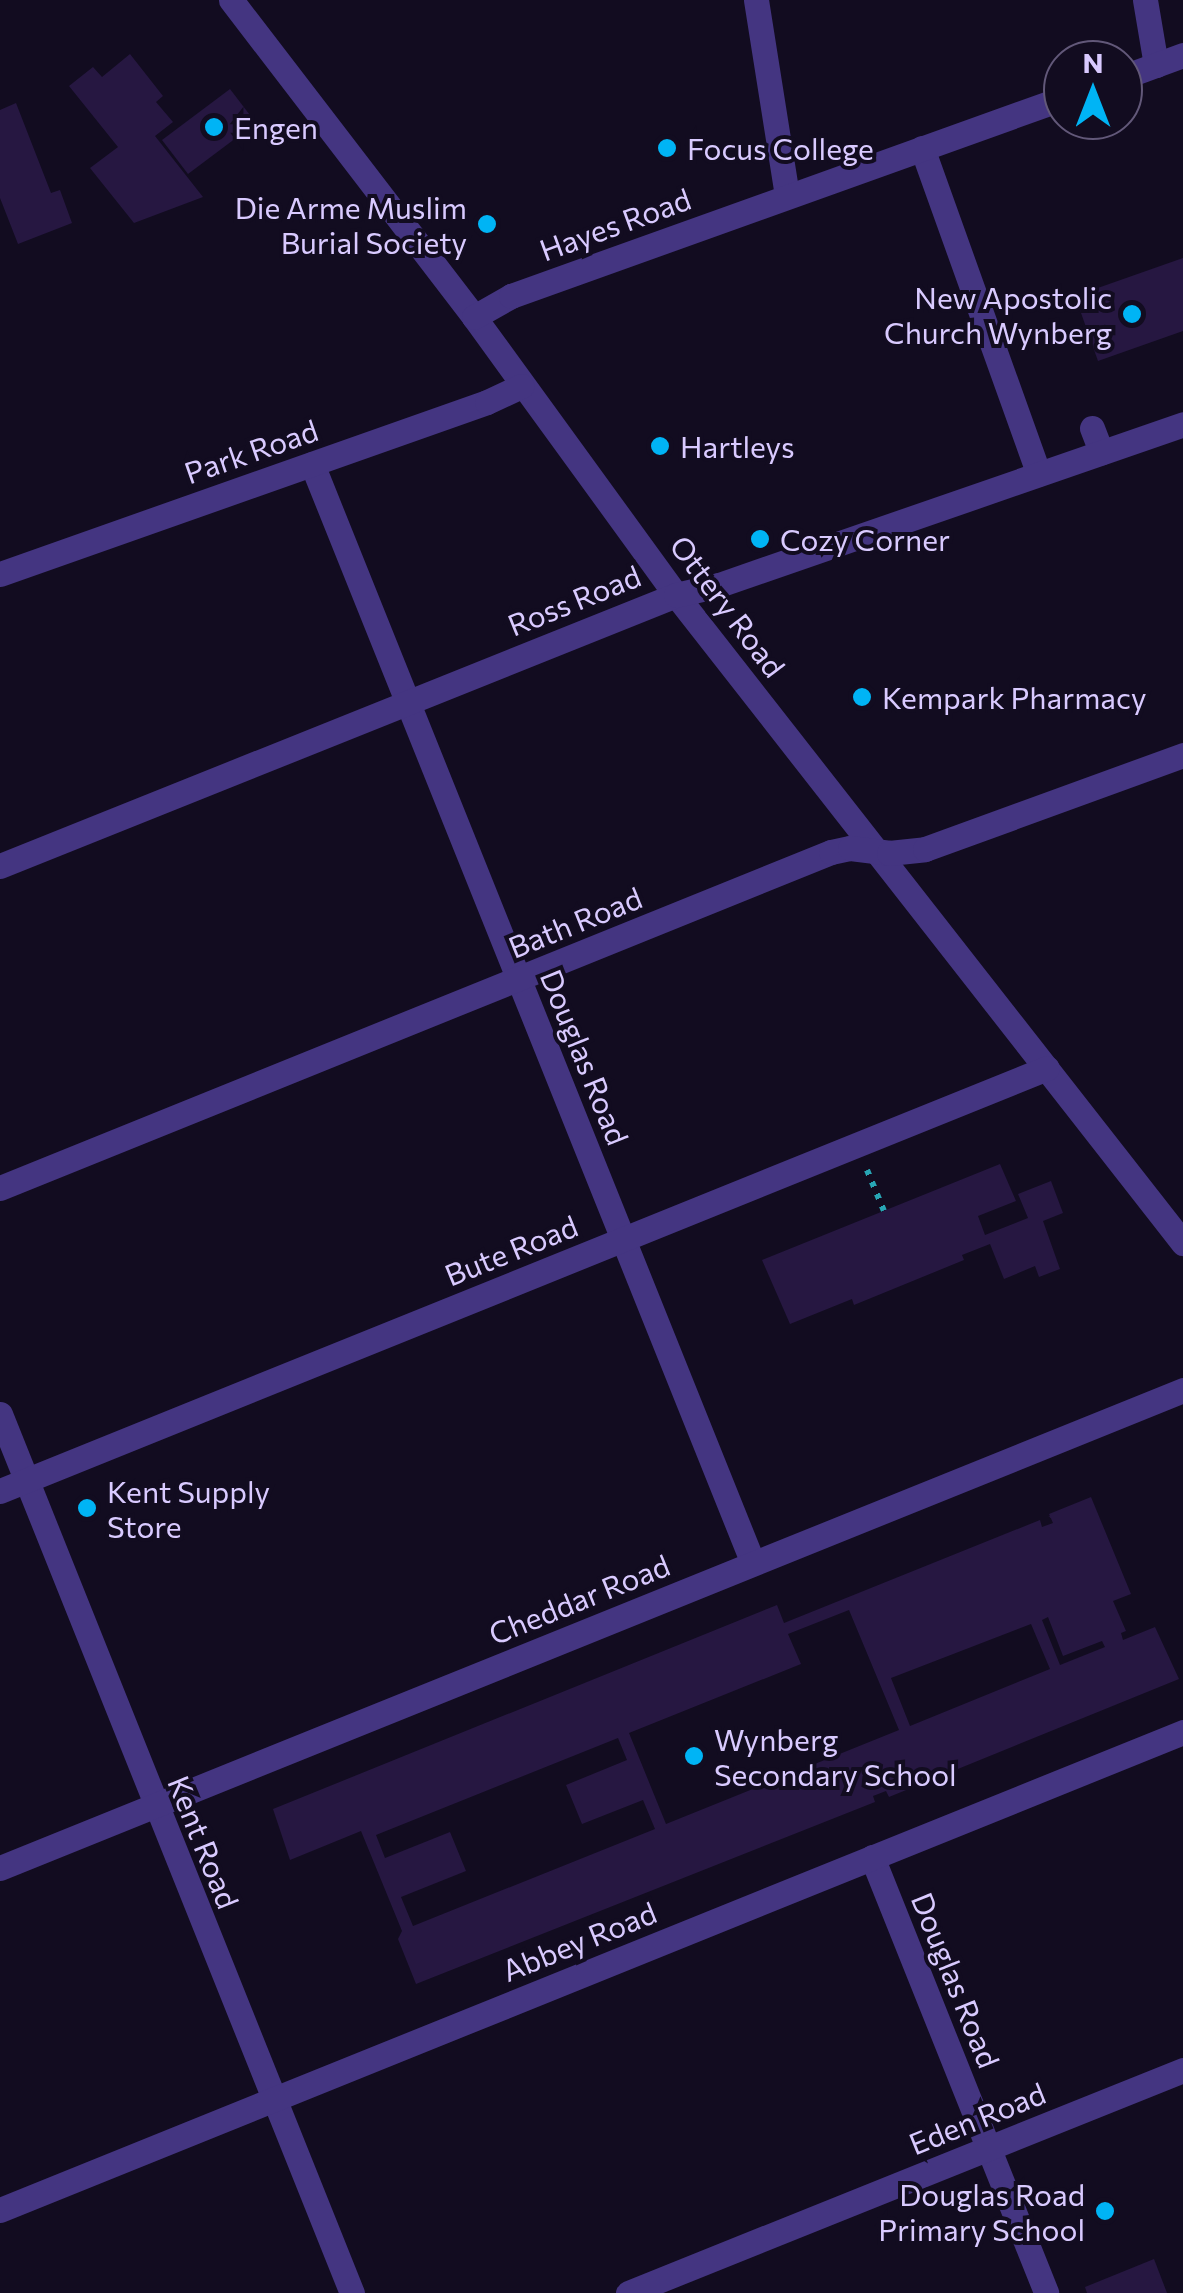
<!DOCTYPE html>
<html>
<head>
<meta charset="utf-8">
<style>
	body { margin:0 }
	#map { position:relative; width:1183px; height:2293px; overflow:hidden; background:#120c20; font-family:Commissioner,sans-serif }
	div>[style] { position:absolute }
	.building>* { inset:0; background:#261741 }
	.path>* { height:6px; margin-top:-3px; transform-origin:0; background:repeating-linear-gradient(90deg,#28a6b5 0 5px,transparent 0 13px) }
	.minor>* { height:25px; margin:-12.5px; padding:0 12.5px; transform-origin:12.5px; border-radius:12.5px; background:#443581 }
	.dots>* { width:28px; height:28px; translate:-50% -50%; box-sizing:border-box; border:5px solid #120c20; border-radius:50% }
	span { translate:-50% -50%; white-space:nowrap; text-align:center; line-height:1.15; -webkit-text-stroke:8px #120c20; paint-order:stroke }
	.poi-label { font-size:30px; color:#d9caff }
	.left { translate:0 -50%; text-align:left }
	.right { translate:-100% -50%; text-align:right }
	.street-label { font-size:30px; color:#d9caff }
	.north { position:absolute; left:1043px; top:40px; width:100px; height:100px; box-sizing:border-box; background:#120c20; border:2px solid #625879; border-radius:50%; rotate:0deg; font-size:28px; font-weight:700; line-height:40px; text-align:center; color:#d9caff }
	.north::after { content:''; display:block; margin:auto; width:35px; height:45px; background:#00b4f5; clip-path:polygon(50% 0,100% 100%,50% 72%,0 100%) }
</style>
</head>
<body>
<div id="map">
	<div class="building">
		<div style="clip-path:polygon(130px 54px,163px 96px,156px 102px,173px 122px,155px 136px,203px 197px,134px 223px,90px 168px,118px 147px,69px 86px,93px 67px,102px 77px)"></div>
		<div style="clip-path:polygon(230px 89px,256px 123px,188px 174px,162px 140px)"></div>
		<div style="clip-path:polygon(16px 103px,51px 193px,60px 190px,72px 223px,18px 244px,0 198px,0 110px)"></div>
		<div style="clip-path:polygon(1183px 258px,1183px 331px,1098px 361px,1075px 296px)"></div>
		<div style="clip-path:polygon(1000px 1164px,1016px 1201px,978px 1216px,985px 1235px,1028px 1218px,1018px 1194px,1051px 1181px,1063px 1213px,1043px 1221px,1060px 1269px,1039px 1277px,1035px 1266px,1004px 1279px,990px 1244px,962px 1255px,964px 1260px,854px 1305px,852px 1299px,790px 1324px,762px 1260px)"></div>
		<div style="clip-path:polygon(evenodd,1091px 1497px,1131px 1594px,1113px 1601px,1126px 1631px,1121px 1633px,1123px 1640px,1155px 1627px,1179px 1679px,889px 1797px,886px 1791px,873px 1796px,875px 1802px,416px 1984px,398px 1939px,402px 1931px,361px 1831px,290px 1860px,273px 1809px,777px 1605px,784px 1623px,1040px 1520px,1042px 1527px,1053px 1523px,1049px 1514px,1091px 1497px,849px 1610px,899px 1730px,666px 1824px,629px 1733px,801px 1664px,788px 1634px,849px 1610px,1091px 1497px,1048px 1617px,1063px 1656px,1102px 1641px,1105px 1647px,1060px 1665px,1042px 1620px,1048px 1617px,1091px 1497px,1031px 1624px,1050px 1669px,910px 1726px,891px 1678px,1031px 1624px,1091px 1497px,618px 1738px,627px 1760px,566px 1785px,582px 1824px,643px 1800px,655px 1829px,413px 1926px,401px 1897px,466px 1871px,450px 1832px,385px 1858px,376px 1835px,618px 1738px)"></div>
		<div style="clip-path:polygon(1154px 2259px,1167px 2293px,1087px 2293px,1085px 2287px)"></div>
	</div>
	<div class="path">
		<div style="left:867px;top:1170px;width:44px;rotate:67.5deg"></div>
	</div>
	<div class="minor">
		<div style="left:231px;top:0;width:399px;rotate:52.5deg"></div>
		<div style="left:474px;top:317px;width:344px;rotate:54deg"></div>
		<div style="left:676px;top:595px;width:823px;rotate:51.96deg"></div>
		<div style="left:756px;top:0;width:198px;rotate:81deg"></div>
		<div style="left:1145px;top:0;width:66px;rotate:80.4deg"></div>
		<div style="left:1123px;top:77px;width:64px;rotate:-20.1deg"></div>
		<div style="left:922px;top:148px;width:346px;rotate:70.3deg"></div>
		<div style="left:474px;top:317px;width:43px;rotate:-29.6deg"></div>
		<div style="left:511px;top:296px;width:586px;rotate:-19.73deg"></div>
		<div style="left:1092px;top:428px;width:26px;rotate:69deg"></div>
		<div style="left:312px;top:464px;width:1184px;rotate:68.14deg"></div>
		<div style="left:0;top:574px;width:516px;rotate:-19.45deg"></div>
		<div style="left:487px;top:402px;width:38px;rotate:-25deg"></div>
		<div style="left:0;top:866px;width:728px;rotate:-21.85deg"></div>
		<div style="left:676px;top:595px;width:44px;rotate:-13.1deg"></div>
		<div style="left:719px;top:585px;width:491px;rotate:-19.1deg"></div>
		<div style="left:0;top:1188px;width:896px;rotate:-22.02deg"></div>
		<div style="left:831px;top:852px;width:19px;rotate:-12deg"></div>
		<div style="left:850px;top:848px;width:39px;rotate:7deg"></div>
		<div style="left:889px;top:853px;width:36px;rotate:-6deg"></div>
		<div style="left:925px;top:849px;width:275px;rotate:-20deg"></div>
		<div style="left:0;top:1414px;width:947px;rotate:68.18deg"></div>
		<div style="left:0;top:1491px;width:1129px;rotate:-22deg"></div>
		<div style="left:872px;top:1857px;width:469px;rotate:68.2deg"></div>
		<div style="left:0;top:1868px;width:1276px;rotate:-22deg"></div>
		<div style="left:0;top:2210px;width:1276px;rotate:-22deg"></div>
		<div style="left:628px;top:2293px;width:598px;rotate:-21.89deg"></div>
	</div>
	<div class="dots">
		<div style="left:214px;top:127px;background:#00b4f5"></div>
		<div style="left:667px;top:148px;background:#00b4f5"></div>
		<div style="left:487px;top:224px;background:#00b4f5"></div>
		<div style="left:1132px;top:314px;background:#00b4f5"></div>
		<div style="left:660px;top:446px;background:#00b4f5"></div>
		<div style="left:760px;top:539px;background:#00b4f5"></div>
		<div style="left:862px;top:697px;background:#00b4f5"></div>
		<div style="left:87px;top:1508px;background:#00b4f5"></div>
		<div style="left:694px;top:1756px;background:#00b4f5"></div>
		<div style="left:1105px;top:2211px;background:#00b4f5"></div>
	</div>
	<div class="poi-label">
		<span class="left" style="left:234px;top:127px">Engen</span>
		<span class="left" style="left:687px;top:148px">Focus College</span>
		<span class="right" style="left:467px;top:224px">Die Arme Muslim<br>Burial Society</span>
		<span class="right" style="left:1112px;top:314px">New Apostolic<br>Church Wynberg</span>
		<span class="left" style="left:680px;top:446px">Hartleys</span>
		<span class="left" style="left:780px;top:539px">Cozy Corner</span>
		<span class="left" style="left:882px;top:697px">Kempark Pharmacy</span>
		<span class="left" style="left:107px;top:1508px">Kent Supply<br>Store</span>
		<span class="left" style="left:714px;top:1756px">Wynberg<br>Secondary School</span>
		<span class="right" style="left:1085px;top:2211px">Douglas Road<br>Primary School</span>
	</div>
	<div class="street-label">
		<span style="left:615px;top:224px;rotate:-20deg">Hayes Road</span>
		<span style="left:251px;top:451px;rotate:-19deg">Park Road</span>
		<span style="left:574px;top:600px;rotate:-22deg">Ross Road</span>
		<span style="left:728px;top:606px;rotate:53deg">Ottery Road</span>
		<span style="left:575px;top:922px;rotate:-22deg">Bath Road</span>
		<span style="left:585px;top:1057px;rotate:68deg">Douglas Road</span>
		<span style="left:511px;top:1250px;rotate:-22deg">Bute Road</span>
		<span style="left:579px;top:1599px;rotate:-22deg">Cheddar Road</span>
		<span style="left:204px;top:1842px;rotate:68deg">Kent Road</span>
		<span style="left:579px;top:1941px;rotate:-22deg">Abbey Road</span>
		<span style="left:956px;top:1980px;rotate:68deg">Douglas Road</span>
		<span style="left:977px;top:2118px;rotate:-22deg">Eden Road</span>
	</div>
	<div class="north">N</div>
</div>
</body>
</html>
